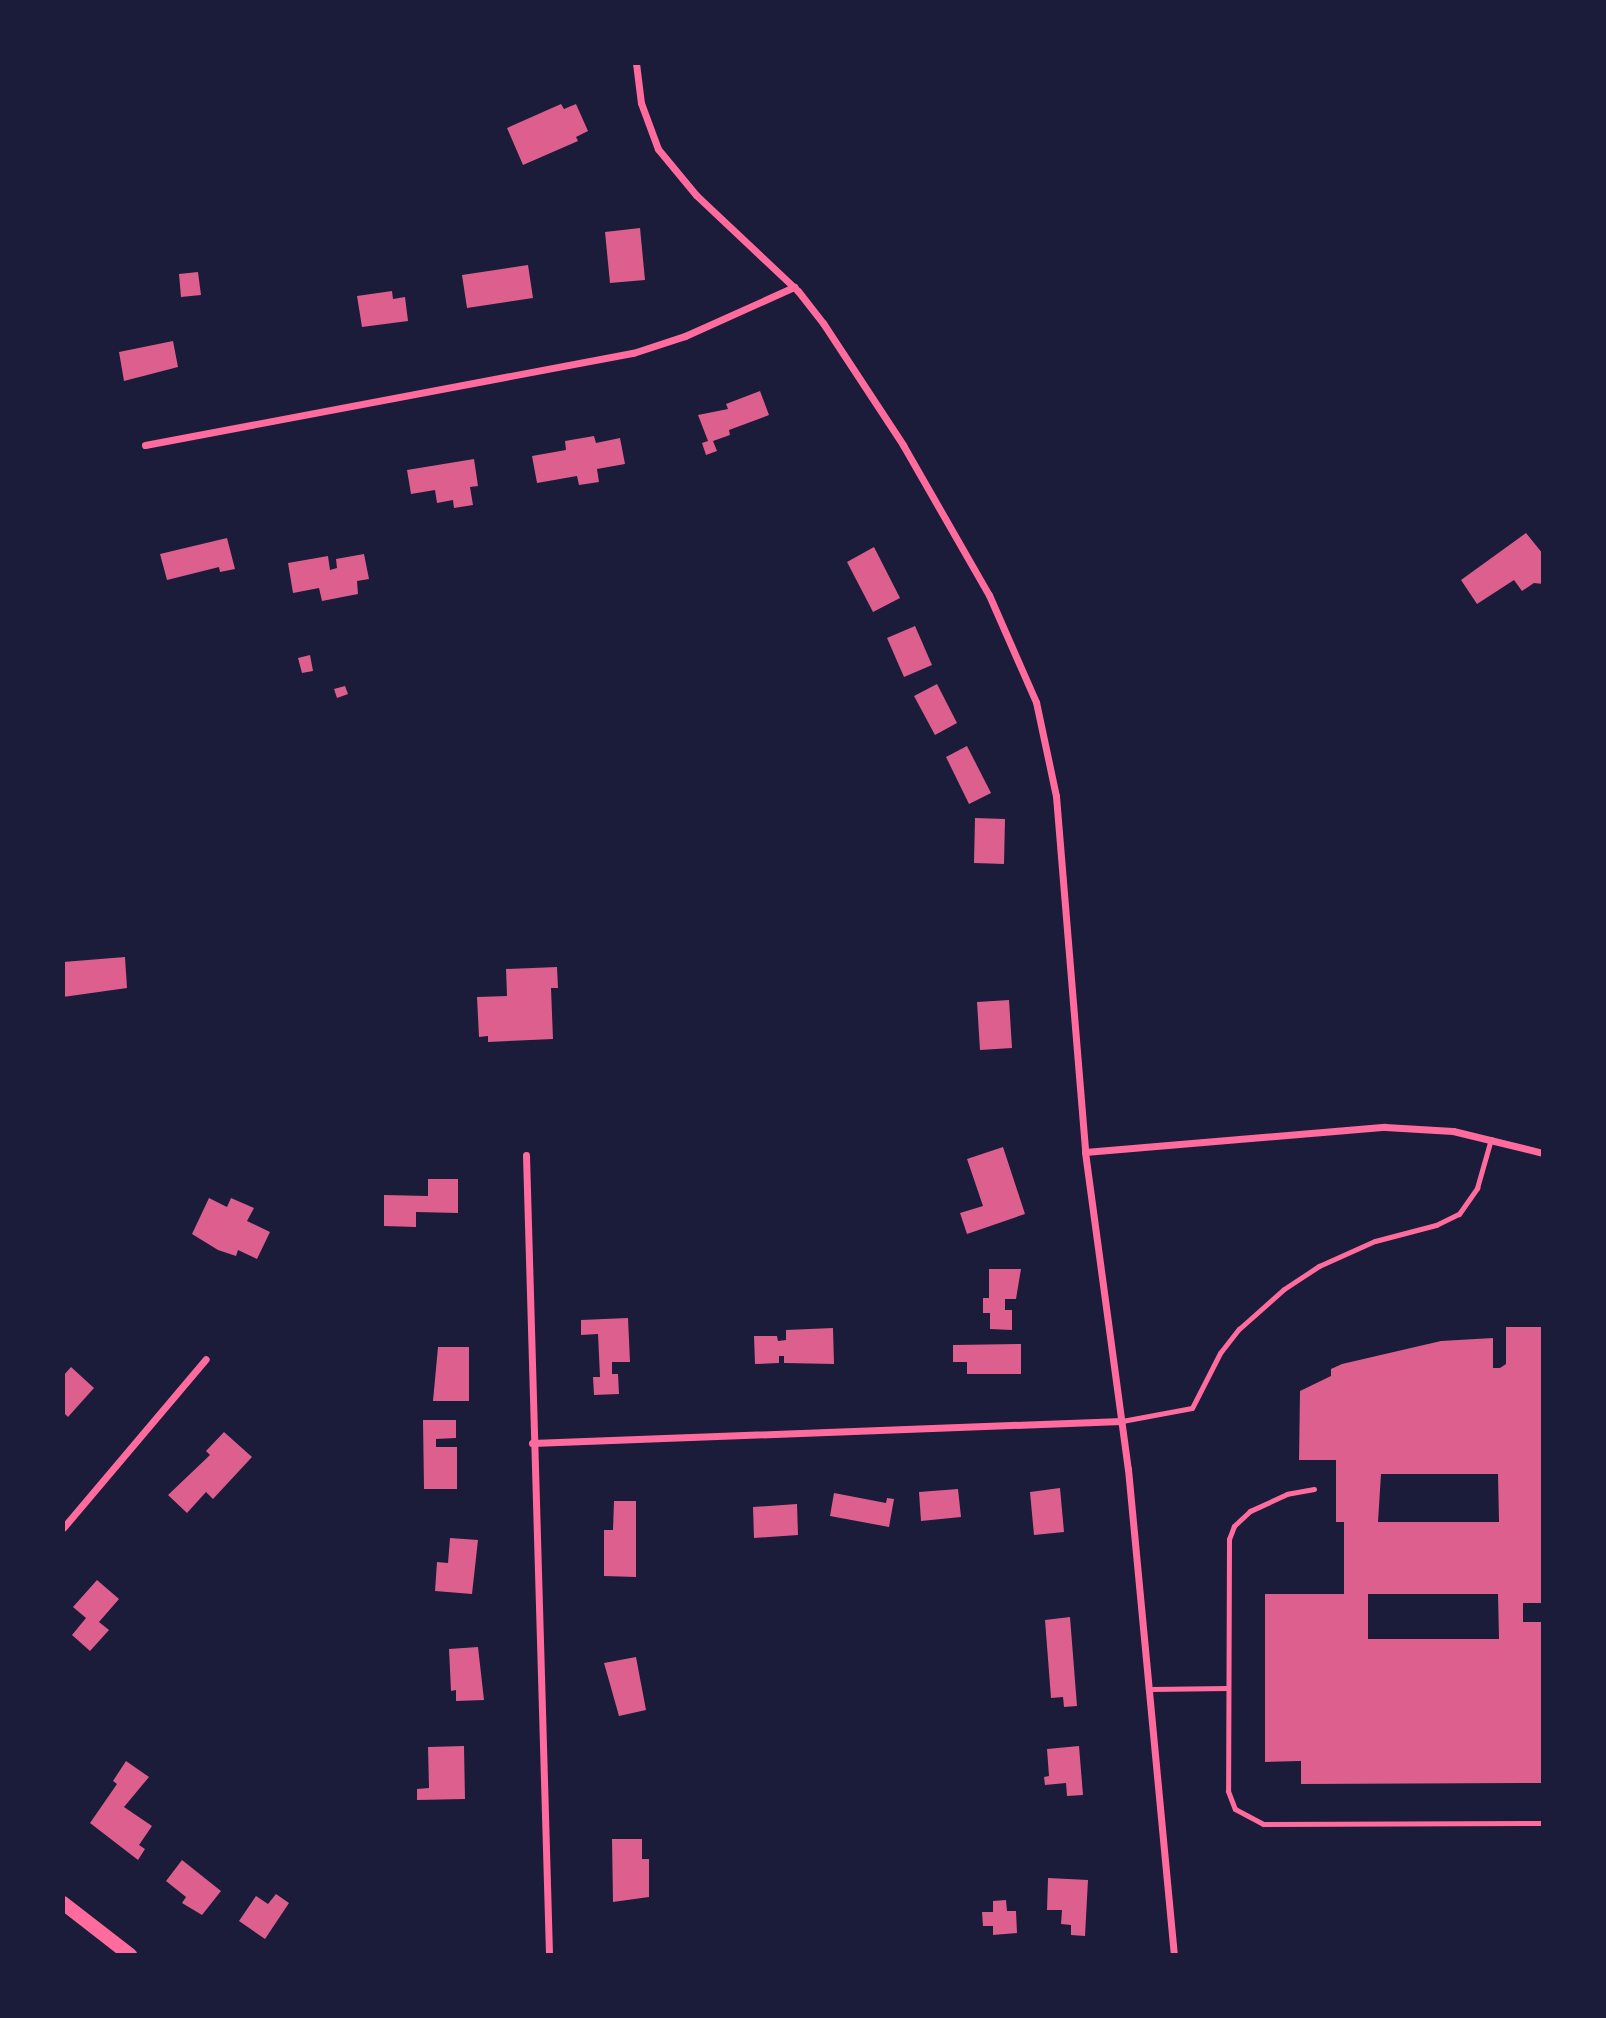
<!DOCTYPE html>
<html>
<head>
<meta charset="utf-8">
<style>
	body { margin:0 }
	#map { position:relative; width:1606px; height:2018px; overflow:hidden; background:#1b1b3a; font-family:"IBM Plex Sans",sans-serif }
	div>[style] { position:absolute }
	.building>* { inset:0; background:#dd5f8e }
	.service>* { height:5px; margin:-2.5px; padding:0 2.5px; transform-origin:2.5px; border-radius:2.5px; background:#ff6b9d }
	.minor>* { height:7px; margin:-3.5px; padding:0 3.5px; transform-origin:3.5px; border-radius:3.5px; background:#ff6b9d }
	.secondary>* { height:14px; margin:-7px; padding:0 7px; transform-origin:7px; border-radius:7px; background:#ff6b9d }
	span { translate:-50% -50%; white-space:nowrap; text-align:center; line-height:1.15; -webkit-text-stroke:5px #1b1b3a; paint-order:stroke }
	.frame { position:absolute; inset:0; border:65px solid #1b1b3a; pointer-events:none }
</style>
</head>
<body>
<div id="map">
	<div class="building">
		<div style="clip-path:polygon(561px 104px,564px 109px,576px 104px,588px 131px,576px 137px,578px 141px,523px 165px,507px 128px)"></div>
		<div style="clip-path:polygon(640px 228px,645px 280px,610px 283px,605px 232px)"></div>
		<div style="clip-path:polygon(528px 265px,533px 298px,467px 308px,462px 275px)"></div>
		<div style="clip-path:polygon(198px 272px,201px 295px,181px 297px,179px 274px)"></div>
		<div style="clip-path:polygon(392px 291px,393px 299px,405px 297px,408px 321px,362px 327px,357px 296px)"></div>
		<div style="clip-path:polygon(173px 341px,178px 367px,124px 381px,119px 352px)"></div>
		<div style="clip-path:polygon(760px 391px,769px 415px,729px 430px,730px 435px,713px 441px,717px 451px,706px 455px,702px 443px,708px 441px,698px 415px,728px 409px,726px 404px)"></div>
		<div style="clip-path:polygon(594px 436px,596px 443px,620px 438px,625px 464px,597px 469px,599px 482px,579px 485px,577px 476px,537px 483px,532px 456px,566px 450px,565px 441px)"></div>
		<div style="clip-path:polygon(474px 459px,478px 486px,470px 487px,473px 505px,454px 508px,453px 500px,437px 503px,435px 490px,411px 494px,407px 470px)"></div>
		<div style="clip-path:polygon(1526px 533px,1543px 554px,1543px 584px,1534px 583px,1522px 591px,1514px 580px,1477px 604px,1461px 580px)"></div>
		<div style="clip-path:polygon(227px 538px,235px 569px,220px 572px,219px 567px,167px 580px,160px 554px)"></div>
		<div style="clip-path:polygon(874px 547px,900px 598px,873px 612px,847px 562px)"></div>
		<div style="clip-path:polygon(364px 554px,369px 579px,357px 581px,358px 594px,322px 601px,319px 588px,293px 593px,288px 563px,328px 556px,330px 570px,337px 568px,336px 559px)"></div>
		<div style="clip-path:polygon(915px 626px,932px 665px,904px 677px,887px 638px)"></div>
		<div style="clip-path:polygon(310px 655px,313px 671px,302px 673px,298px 658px)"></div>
		<div style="clip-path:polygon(937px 684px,957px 723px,935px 735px,914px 696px)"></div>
		<div style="clip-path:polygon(345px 686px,348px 694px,337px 698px,334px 689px)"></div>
		<div style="clip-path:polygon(967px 746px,991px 793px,969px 804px,946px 757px)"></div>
		<div style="clip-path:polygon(975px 818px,1005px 819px,1004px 864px,974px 863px)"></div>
		<div style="clip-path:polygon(125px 957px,127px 988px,63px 997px,63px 962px)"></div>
		<div style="clip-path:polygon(557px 967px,558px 988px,551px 988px,553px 1039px,488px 1042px,488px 1036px,479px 1037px,477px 997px,507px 996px,506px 969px)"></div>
		<div style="clip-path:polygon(1009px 1000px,1012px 1048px,980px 1050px,977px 1002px)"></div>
		<div style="clip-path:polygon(1003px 1147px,1025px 1214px,967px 1234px,960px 1213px,983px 1206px,967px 1159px)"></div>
		<div style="clip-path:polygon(428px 1179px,458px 1179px,458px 1213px,416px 1212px,416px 1227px,384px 1226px,384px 1195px,428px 1196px)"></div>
		<div style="clip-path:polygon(209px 1198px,227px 1207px,231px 1198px,254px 1208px,247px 1221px,270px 1232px,257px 1259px,238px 1250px,236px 1256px,218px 1250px,192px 1234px)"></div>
		<div style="clip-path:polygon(989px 1269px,1021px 1269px,1016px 1299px,1005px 1299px,1005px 1310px,1012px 1310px,1012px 1330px,990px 1329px,990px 1313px,983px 1313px,983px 1298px,989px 1298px)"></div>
		<div style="clip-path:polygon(628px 1318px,630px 1362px,612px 1362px,612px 1374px,618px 1374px,619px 1394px,594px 1395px,593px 1377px,600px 1377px,598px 1334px,581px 1335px,581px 1320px)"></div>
		<div style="clip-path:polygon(evenodd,1506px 1327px,1543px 1327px,1543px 1603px,1523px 1603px,1523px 1622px,1543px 1622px,1543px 1783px,1301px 1784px,1301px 1761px,1265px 1762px,1265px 1594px,1344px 1594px,1344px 1522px,1336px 1522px,1336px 1460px,1299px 1460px,1300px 1391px,1331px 1376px,1331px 1369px,1342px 1364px,1441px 1341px,1493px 1338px,1493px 1368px,1500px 1368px,1506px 1364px,1506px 1327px,1381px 1474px,1498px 1474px,1499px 1522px,1378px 1522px,1381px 1474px,1506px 1327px,1368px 1594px,1498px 1594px,1499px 1639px,1368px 1639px,1368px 1594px)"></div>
		<div style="clip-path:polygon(833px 1328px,834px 1364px,784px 1363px,784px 1356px,779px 1356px,779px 1363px,755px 1364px,754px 1336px,777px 1336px,778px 1341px,786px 1340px,786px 1330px)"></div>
		<div style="clip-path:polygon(1021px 1344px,1021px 1374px,967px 1374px,967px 1362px,953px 1362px,953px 1345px)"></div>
		<div style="clip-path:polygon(438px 1347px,469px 1347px,469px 1401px,433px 1401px)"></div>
		<div style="clip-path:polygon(71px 1367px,94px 1388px,68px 1417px,63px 1412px,63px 1376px)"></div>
		<div style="clip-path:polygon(423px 1420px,456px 1420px,456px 1438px,436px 1439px,436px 1447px,457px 1447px,457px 1489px,424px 1489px)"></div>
		<div style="clip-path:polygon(224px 1432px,252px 1457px,213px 1499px,206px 1492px,187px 1513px,168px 1495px,210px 1455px,206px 1451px)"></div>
		<div style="clip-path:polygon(1060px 1488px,1064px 1532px,1034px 1535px,1030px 1492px)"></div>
		<div style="clip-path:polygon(958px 1489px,961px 1517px,921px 1521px,919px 1492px)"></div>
		<div style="clip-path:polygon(834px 1493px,886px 1503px,887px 1498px,894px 1499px,889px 1527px,830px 1516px)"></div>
		<div style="clip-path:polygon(614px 1501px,636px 1501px,636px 1577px,604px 1576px,604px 1530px,613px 1530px)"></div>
		<div style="clip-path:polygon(797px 1504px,798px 1535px,754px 1538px,753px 1507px)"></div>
		<div style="clip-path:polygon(450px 1538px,478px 1540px,472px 1594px,435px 1591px,437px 1562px,448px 1563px)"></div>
		<div style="clip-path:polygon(97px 1580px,119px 1599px,99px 1622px,109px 1630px,90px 1651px,72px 1635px,86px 1618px,73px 1607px)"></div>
		<div style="clip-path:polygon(1070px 1617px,1077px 1706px,1064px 1707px,1063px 1697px,1051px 1698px,1045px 1620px)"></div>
		<div style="clip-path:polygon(478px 1647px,484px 1700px,456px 1701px,456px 1690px,451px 1691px,449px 1649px)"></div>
		<div style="clip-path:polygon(636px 1657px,646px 1710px,619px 1716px,604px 1663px)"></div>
		<div style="clip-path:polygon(464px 1746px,465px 1799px,417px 1800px,417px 1789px,429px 1788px,428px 1747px)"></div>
		<div style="clip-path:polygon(1079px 1746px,1083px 1795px,1067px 1796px,1066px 1783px,1045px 1785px,1044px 1777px,1049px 1776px,1047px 1749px)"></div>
		<div style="clip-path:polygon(126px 1761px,149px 1777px,124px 1807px,152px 1826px,139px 1845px,145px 1849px,138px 1860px,90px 1823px,117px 1784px,113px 1781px)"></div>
		<div style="clip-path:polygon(612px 1839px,642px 1839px,642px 1859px,649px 1859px,649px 1897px,613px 1902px)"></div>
		<div style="clip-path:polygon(182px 1860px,221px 1891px,202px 1915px,182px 1903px,186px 1897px,166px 1881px)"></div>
		<div style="clip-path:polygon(1048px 1878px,1088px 1880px,1085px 1936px,1071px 1935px,1071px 1925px,1061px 1924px,1062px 1910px,1047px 1910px)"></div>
		<div style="clip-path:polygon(276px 1894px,289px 1903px,265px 1939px,239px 1921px,256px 1896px,268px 1904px)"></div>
		<div style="clip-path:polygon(1006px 1900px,1007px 1911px,1016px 1911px,1017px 1933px,993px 1935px,993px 1926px,983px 1926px,982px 1912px,993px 1912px,993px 1901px)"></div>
	</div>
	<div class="service">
		<div style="left:1122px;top:1421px;width:71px;rotate:-10.5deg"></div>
		<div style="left:1192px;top:1408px;width:62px;rotate:-63deg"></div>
		<div style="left:1220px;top:1353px;width:31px;rotate:-52deg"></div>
		<div style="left:1239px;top:1329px;width:60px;rotate:-41.6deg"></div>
		<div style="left:1284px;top:1289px;width:42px;rotate:-33.3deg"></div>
		<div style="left:1319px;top:1266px;width:61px;rotate:-24.1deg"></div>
		<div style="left:1375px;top:1241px;width:63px;rotate:-14.7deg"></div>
		<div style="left:1436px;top:1225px;width:25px;rotate:-26deg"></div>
		<div style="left:1459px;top:1214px;width:32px;rotate:-55deg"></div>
		<div style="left:1477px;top:1188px;width:51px;rotate:-74.1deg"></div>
		<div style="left:1314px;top:1489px;width:27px;rotate:170deg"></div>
		<div style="left:1287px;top:1494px;width:41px;rotate:155.3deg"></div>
		<div style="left:1250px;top:1511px;width:22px;rotate:137deg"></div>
		<div style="left:1234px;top:1526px;width:14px;rotate:111deg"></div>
		<div style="left:1229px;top:1539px;width:252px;rotate:90.2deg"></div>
		<div style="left:1228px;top:1791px;width:19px;rotate:69deg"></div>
		<div style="left:1235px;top:1809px;width:32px;rotate:28deg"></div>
		<div style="left:1263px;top:1824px;width:280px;rotate:-0.2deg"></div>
		<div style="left:1151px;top:1689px;width:77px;rotate:-0.7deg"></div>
	</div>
	<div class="minor">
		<div style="left:636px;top:63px;width:40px;rotate:82.9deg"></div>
		<div style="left:641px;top:103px;width:49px;rotate:69.7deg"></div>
		<div style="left:658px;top:149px;width:60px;rotate:50.4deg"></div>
		<div style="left:696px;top:195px;width:140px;rotate:43.3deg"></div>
		<div style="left:798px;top:291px;width:41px;rotate:52deg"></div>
		<div style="left:823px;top:323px;width:146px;rotate:56.7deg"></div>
		<div style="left:903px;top:445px;width:173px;rotate:60.2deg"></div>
		<div style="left:989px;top:595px;width:117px;rotate:66.3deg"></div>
		<div style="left:1036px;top:702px;width:96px;rotate:78deg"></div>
		<div style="left:1056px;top:796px;width:357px;rotate:85.3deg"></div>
		<div style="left:1085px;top:1152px;width:320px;rotate:82.3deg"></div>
		<div style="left:1128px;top:1469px;width:488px;rotate:84.6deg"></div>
		<div style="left:145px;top:445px;width:497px;rotate:-10.7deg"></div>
		<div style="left:633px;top:353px;width:55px;rotate:-18.1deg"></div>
		<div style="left:685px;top:336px;width:120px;rotate:-24.2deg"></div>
		<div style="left:1085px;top:1152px;width:301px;rotate:-4.8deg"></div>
		<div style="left:1385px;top:1127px;width:68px;rotate:3.4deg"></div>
		<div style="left:1453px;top:1131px;width:93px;rotate:13.7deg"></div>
		<div style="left:526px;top:1155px;width:800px;rotate:88.35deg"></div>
		<div style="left:532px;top:1443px;width:590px;rotate:-2.14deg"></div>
		<div style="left:63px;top:1528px;width:221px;rotate:-49.8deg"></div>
	</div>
	<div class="secondary">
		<div style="left:63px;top:1903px;width:85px;rotate:37.8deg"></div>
	</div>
	<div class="frame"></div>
</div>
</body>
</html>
